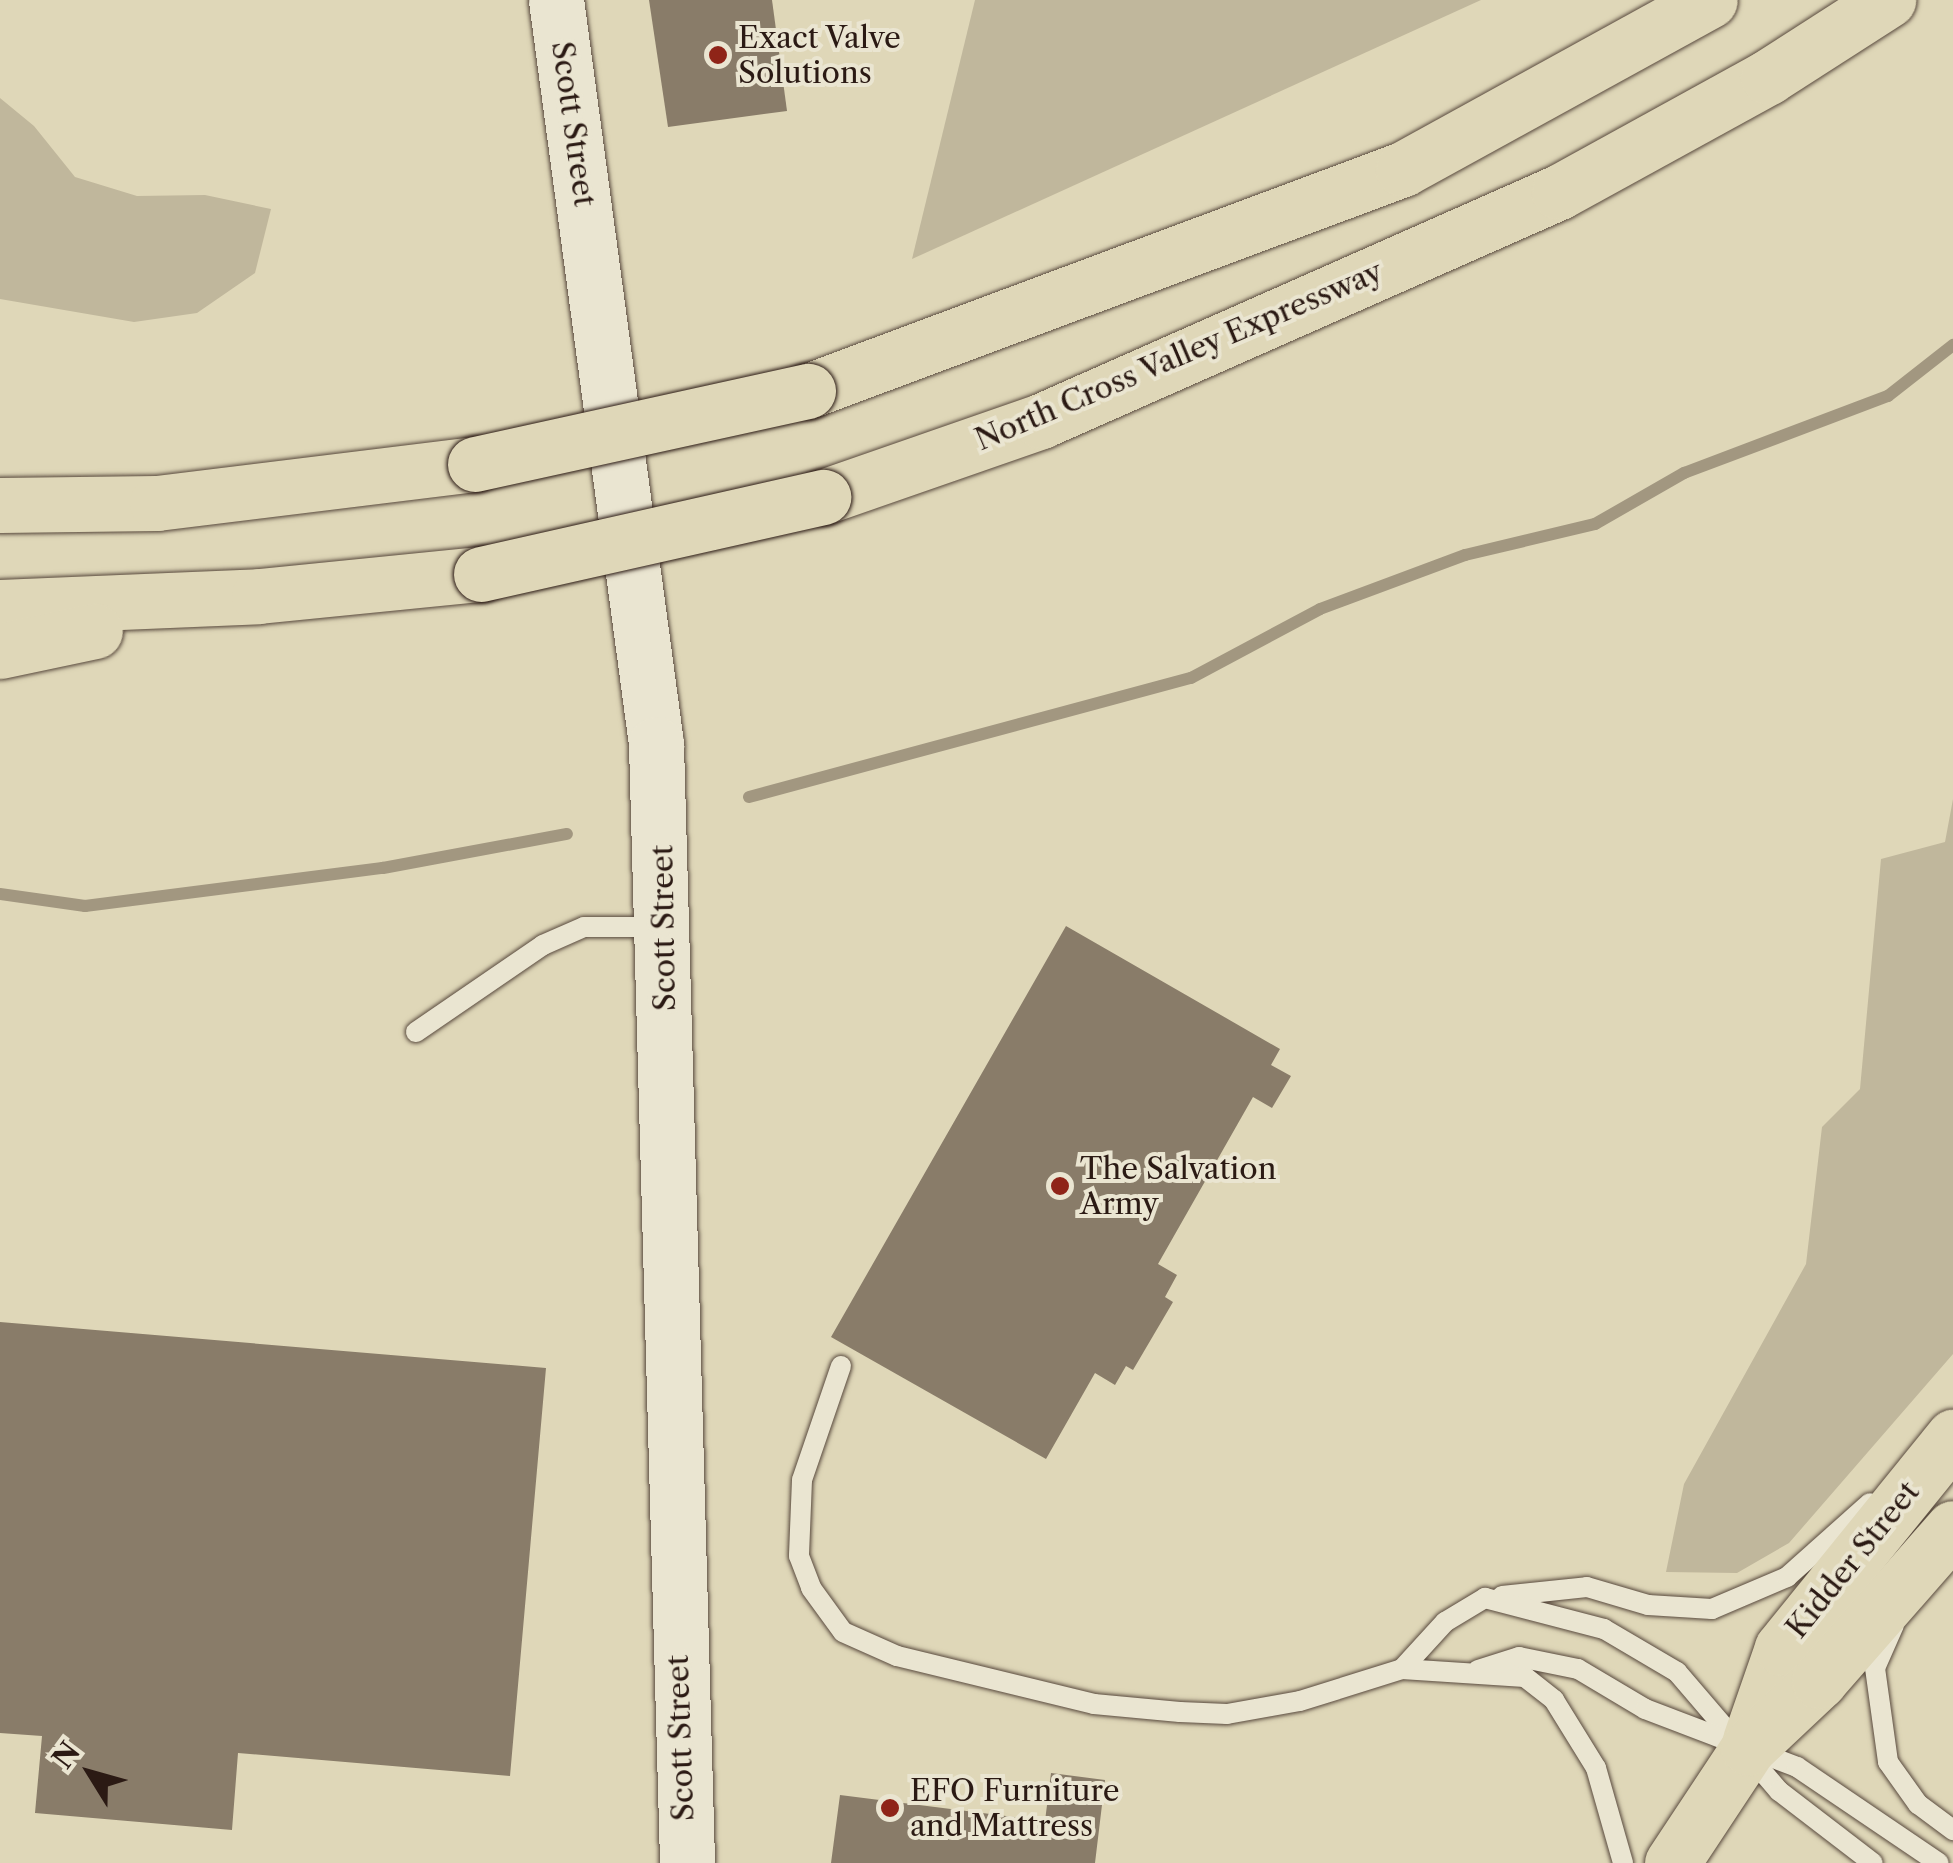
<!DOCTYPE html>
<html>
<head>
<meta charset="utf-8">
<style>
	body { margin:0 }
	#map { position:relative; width:1953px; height:1863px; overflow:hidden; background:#dfd7b8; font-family:"Libre Caslon Text",serif }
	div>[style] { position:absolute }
	.green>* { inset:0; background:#c0b79c }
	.stream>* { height:12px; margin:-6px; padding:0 6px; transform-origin:6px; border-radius:6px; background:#a29780 }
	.building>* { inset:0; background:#897c69 }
	.roads { filter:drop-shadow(0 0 2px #58493d) drop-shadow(0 0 2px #58493d) }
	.lane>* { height:20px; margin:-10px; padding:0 10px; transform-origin:10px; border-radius:10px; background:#eae5d1 }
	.secondary>* { height:55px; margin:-27.5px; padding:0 27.5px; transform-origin:27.5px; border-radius:27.5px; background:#eae5d1 }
	.primary>* { height:55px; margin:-27.5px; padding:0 27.5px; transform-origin:27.5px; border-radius:27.5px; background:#dfd7b8 }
	.highway>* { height:55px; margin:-27.5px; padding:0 27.5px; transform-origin:27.5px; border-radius:27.5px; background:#dfd7b8 }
	.bridges { filter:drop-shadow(0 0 2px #2b1a14) drop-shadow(0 0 2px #2b1a14) }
	.highway-bridge>* { height:55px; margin:-27.5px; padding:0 27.5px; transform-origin:27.5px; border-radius:27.5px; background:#dfd7b8 }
	.dots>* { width:28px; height:28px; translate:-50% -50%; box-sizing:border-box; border:5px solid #eae5d1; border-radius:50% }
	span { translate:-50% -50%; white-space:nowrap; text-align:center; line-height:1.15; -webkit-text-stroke:8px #eae5d1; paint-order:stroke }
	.poi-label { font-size:30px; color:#2b1a14 }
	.left { translate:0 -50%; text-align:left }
	.street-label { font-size:30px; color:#2b1a14 }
	.north { position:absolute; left:40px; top:1723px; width:100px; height:100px; -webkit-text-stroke:8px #eae5d1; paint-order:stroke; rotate:307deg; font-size:28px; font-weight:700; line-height:40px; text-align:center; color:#2b1a14 }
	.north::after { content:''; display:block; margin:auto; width:35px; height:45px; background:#2b1a14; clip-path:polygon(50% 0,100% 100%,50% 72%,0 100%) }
</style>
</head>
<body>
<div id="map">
	<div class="green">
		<div style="clip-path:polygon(975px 0,1481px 0,912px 259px)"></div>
		<div style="clip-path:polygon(0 98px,34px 126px,75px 177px,137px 196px,205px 195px,271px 209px,255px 273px,197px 313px,134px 322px,0 299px)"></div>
		<div style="clip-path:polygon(1953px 799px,1953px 1354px,1789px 1543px,1737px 1573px,1666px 1572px,1684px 1484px,1806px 1264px,1822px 1127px,1860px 1089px,1881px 859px,1945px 842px)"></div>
	</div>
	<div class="stream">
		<div style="left:749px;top:797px;width:458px;rotate:-15.1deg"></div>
		<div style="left:1191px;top:678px;width:146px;rotate:-28.1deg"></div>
		<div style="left:1320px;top:609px;width:155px;rotate:-20.4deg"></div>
		<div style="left:1465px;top:555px;width:134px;rotate:-13.4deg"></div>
		<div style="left:1595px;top:524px;width:103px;rotate:-29.8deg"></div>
		<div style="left:1684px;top:473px;width:218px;rotate:-20.7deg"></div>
		<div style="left:1888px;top:396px;width:83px;rotate:-38.1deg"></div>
		<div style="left:0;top:894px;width:86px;rotate:8deg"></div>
		<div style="left:85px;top:906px;width:300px;rotate:-7.3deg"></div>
		<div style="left:383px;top:868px;width:187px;rotate:-10.5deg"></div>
	</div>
	<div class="building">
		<div style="clip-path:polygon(649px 0,772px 0,787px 111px,668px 127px)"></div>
		<div style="clip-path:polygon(1066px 926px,1280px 1049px,1271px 1065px,1291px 1076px,1272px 1108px,1253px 1097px,1158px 1264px,1177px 1275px,1165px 1297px,1173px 1302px,1133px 1370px,1126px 1366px,1115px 1385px,1095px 1373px,1046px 1459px,831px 1337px)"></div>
		<div style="clip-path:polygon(0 1322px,546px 1368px,510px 1776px,238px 1753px,232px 1830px,35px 1813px,42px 1736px,0 1733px)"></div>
		<div style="clip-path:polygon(1051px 1773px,1105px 1780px,1095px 1863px,831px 1863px,840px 1795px,1045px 1821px)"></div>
	</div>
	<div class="roads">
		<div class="lane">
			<div style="left:416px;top:1032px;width:154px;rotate:-34.4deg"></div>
			<div style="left:543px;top:945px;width:45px;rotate:-23.7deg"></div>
			<div style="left:584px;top:927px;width:77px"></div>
			<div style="left:841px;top:1366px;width:120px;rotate:108.9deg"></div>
			<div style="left:802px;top:1480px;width:76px;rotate:92.3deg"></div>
			<div style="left:799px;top:1556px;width:34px;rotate:69deg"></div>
			<div style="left:811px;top:1588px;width:54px;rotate:54deg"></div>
			<div style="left:843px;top:1632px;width:59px;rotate:24deg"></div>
			<div style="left:897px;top:1656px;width:203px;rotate:13.7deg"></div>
			<div style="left:1094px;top:1704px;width:86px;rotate:5.3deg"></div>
			<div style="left:1180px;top:1712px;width:47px;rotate:2.4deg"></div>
			<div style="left:1227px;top:1714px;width:74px;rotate:-10.1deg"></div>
			<div style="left:1300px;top:1701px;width:107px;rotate:-17.4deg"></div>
			<div style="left:1402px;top:1669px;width:123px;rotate:3.7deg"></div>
			<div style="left:1525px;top:1677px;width:37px;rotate:38deg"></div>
			<div style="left:1554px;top:1700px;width:80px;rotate:58.3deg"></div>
			<div style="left:1596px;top:1768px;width:99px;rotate:74.1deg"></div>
			<div style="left:1502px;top:1596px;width:85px;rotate:-6deg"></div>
			<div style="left:1587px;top:1587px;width:64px;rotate:16.4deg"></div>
			<div style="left:1648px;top:1605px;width:64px;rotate:3.6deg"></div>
			<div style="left:1712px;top:1609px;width:82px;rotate:-23.1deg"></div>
			<div style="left:1787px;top:1577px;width:111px;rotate:-41.7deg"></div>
			<div style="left:1894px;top:1625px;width:47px;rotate:113.8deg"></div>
			<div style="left:1875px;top:1668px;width:95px;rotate:82.1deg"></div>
			<div style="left:1888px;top:1762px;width:52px;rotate:54.5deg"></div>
			<div style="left:1918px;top:1804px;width:44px;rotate:36.6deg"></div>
			<div style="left:1402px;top:1669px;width:64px;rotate:-47.5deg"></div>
			<div style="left:1445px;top:1622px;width:47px;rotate:-31deg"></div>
			<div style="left:1485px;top:1598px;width:123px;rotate:14.6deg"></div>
			<div style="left:1604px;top:1629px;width:85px;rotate:30.5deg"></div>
			<div style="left:1677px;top:1672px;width:157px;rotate:49.4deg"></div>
			<div style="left:1779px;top:1791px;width:118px;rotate:37.5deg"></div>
			<div style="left:1478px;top:1670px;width:43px;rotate:-17.6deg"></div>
			<div style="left:1519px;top:1657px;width:60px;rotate:11.5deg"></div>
			<div style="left:1578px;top:1669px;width:78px;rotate:30.8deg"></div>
			<div style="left:1645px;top:1709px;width:163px;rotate:20.9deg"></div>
			<div style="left:1797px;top:1767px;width:171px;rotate:34.1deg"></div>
		</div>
		<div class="secondary">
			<div style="left:556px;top:0;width:751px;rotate:82.34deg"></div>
			<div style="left:656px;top:744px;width:1119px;rotate:88.41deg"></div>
		</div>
		<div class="primary">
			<div style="left:1750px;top:1740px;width:97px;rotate:-70.8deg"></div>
			<div style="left:1782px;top:1648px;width:272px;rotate:-51deg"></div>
			<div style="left:1672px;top:1863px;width:138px;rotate:-56.5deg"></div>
			<div style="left:1748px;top:1748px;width:98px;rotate:-43.3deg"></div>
			<div style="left:1819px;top:1681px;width:203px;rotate:-48.8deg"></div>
		</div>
		<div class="highway">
			<div style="left:808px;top:391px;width:635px;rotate:-20.46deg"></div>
			<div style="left:1403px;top:169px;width:350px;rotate:-28.8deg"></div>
			<div style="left:823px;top:497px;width:231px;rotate:-19.2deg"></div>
			<div style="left:1041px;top:421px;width:566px;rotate:-23.85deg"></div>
			<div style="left:1559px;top:192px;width:239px;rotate:-28.8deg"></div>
			<div style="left:1768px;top:77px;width:143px;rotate:-32.7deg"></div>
			<div style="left:0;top:505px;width:157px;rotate:-0.7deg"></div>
			<div style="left:157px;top:503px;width:320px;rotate:-7deg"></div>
			<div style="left:0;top:607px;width:259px;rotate:-2.4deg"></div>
			<div style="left:259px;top:596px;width:223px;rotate:-5.7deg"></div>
			<div style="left:0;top:651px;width:97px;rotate:-11.9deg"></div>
		</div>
	</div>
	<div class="bridges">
		<div class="highway-bridge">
			<div style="left:475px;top:464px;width:341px;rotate:-12.4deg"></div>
			<div style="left:481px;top:574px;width:351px;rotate:-12.7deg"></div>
		</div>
	</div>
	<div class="dots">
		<div style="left:718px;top:55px;background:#8f2418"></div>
		<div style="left:1060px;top:1186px;background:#8f2418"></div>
		<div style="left:890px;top:1808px;background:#8f2418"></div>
	</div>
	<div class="poi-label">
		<span class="left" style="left:738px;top:55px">Exact Valve<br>Solutions</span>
		<span class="left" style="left:1080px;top:1186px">The Salvation<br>Army</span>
		<span class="left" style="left:910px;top:1808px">EFO Furniture<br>and Mattress</span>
	</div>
	<div class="street-label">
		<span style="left:573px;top:124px;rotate:82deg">Scott Street</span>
		<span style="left:1179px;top:356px;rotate:-23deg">North Cross Valley Expressway</span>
		<span style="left:664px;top:928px;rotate:-91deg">Scott Street</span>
		<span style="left:1853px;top:1560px;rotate:-51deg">Kidder Street</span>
		<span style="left:681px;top:1738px;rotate:-92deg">Scott Street</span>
	</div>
	<div class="north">N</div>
</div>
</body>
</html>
